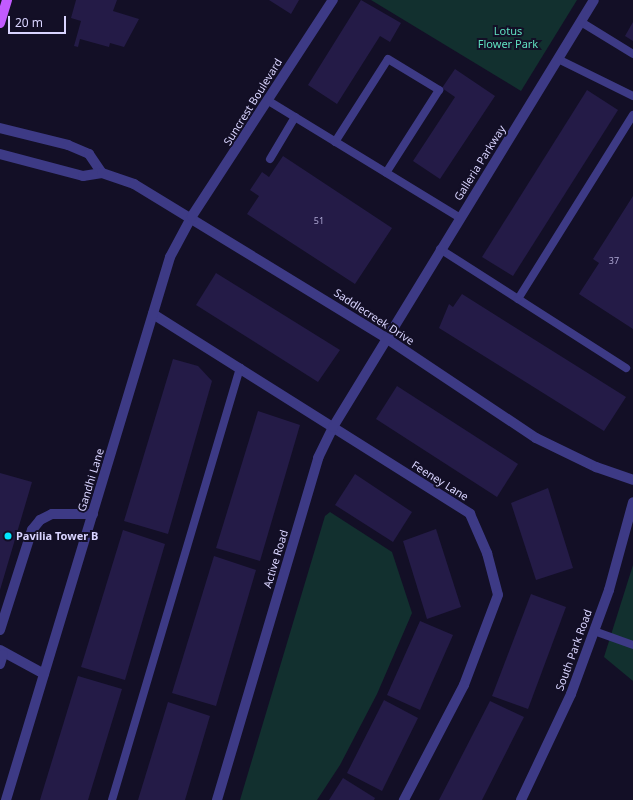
<!DOCTYPE html>
<html>
<head>
<meta charset="utf-8">
<style>
	body { margin:0 }
	#map { position:relative; width:633px; height:800px; overflow:hidden; background:#130f26; font-family:"Noto Sans",sans-serif }
	div>[style] { position:absolute }
	.green>* { inset:0; background:#12302f }
	.building>* { inset:0; background:#241b47 }
	.service>* { height:8px; margin:-4px; padding:0 4px; transform-origin:4px; border-radius:4px; background:#3d3a85 }
	.minor>* { height:10px; margin:-5px; padding:0 5px; transform-origin:5px; border-radius:5px; background:#3d3a85 }
	.primary>* { height:10px; margin:-5px; padding:0 5px; transform-origin:5px; border-radius:5px; background:#c25bff }
	.dots>* { width:11px; height:11px; translate:-50% -50%; box-sizing:border-box; border:2px solid #130f26; border-radius:50% }
	span { translate:-50% -50%; white-space:nowrap; text-align:center; line-height:1.15; -webkit-text-stroke:4px #130f26; paint-order:stroke }
	.number-label { font-size:9px; color:#aca6d1 }
	.number-label span { -webkit-text-stroke-width:0 }
	.park-label { font-size:11px; color:#5fe0c0 }
	.street-label { font-size:11px; color:#d9d4ff }
	.poi-label { font-size:11px; color:#d9d4ff; font-weight:700 }
	.left { translate:0 -50%; text-align:left }
	.scale { position:absolute; left:8px; top:16px; width:58px; height:18px; box-sizing:border-box; border:2px solid #d9d4ff; border-top:0; padding-left:5px; font-size:12px; line-height:14px; white-space:nowrap; color:#d9d4ff; -webkit-text-stroke:3px #130f26; paint-order:stroke }
</style>
</head>
<body>
<div id="map">
	<div class="green">
		<div style="clip-path:polygon(371px 0,577px 0,521px 91px)"></div>
		<div style="clip-path:polygon(330px 512px,392px 552px,412px 613px,377px 694px,340px 765px,317px 800px,240px 800px,325px 516px)"></div>
		<div style="clip-path:polygon(633px 565px,633px 681px,604px 657px)"></div>
	</div>
	<div class="building">
		<div style="clip-path:polygon(76px 0,117px 0,113px 11px,139px 19px,124px 47px,110px 43px,109px 47px,80px 39px,78px 47px,74px 46px,81px 21px,71px 18px)"></div>
		<div style="clip-path:polygon(269px 0,299px 0,291px 14px)"></div>
		<div style="clip-path:polygon(361px 0,401px 23px,390px 42px,380px 36px,337px 104px,308px 85px)"></div>
		<div style="clip-path:polygon(633px 22px,633px 41px,625px 36px)"></div>
		<div style="clip-path:polygon(455px 69px,495px 96px,440px 179px,413px 161px,455px 97px,442px 88px)"></div>
		<div style="clip-path:polygon(587px 90px,618px 110px,513px 276px,482px 257px)"></div>
		<div style="clip-path:polygon(283px 156px,392px 228px,355px 284px,247px 214px,259px 196px,250px 190px,262px 172px,269px 177px)"></div>
		<div style="clip-path:polygon(633px 196px,633px 329px,579px 294px,599px 263px,593px 259px)"></div>
		<div style="clip-path:polygon(216px 273px,340px 350px,318px 382px,196px 305px)"></div>
		<div style="clip-path:polygon(462px 294px,626px 397px,604px 431px,439px 328px,449px 304px,453px 307px)"></div>
		<div style="clip-path:polygon(173px 359px,198px 366px,212px 381px,168px 534px,124px 521px)"></div>
		<div style="clip-path:polygon(397px 386px,518px 464px,497px 497px,376px 419px)"></div>
		<div style="clip-path:polygon(258px 411px,300px 425px,260px 561px,216px 548px)"></div>
		<div style="clip-path:polygon(0 473px,32px 482px,0 590px)"></div>
		<div style="clip-path:polygon(355px 474px,412px 512px,393px 542px,335px 505px)"></div>
		<div style="clip-path:polygon(548px 488px,573px 568px,536px 580px,511px 503px)"></div>
		<div style="clip-path:polygon(436px 529px,461px 607px,427px 619px,403px 541px)"></div>
		<div style="clip-path:polygon(123px 530px,165px 544px,125px 680px,81px 667px)"></div>
		<div style="clip-path:polygon(214px 556px,256px 570px,216px 706px,172px 693px)"></div>
		<div style="clip-path:polygon(531px 594px,566px 607px,528px 709px,492px 696px)"></div>
		<div style="clip-path:polygon(420px 621px,453px 635px,420px 710px,387px 695px)"></div>
		<div style="clip-path:polygon(78px 676px,122px 689px,88px 800px,40px 800px)"></div>
		<div style="clip-path:polygon(384px 700px,418px 718px,382px 791px,347px 773px)"></div>
		<div style="clip-path:polygon(490px 701px,524px 717px,482px 800px,439px 800px)"></div>
		<div style="clip-path:polygon(168px 702px,210px 716px,185px 800px,138px 800px)"></div>
		<div style="clip-path:polygon(343px 778px,375px 798px,374px 800px,329px 800px)"></div>
	</div>
	<div class="service">
		<div style="left:581px;top:22px;width:61px;rotate:31.6deg"></div>
		<div style="left:558px;top:59px;width:84px;rotate:26.3deg"></div>
		<div style="left:267px;top:100px;width:226px;rotate:31.4deg"></div>
		<div style="left:335px;top:142px;width:98px;rotate:-57.4deg"></div>
		<div style="left:388px;top:59px;width:60px;rotate:31.3deg"></div>
		<div style="left:439px;top:90px;width:98px;rotate:122.6deg"></div>
		<div style="left:270px;top:159px;width:49px;rotate:-59.2deg"></div>
		<div style="left:440px;top:249px;width:221px;rotate:32.6deg"></div>
		<div style="left:518px;top:299px;width:217px;rotate:-58deg"></div>
		<div style="left:594px;top:631px;width:41px;rotate:19.7deg"></div>
		<div style="left:112px;top:800px;width:451px;rotate:-73.5deg"></div>
	</div>
	<div class="minor">
		<div style="left:0;top:128px;width:70px;rotate:14deg"></div>
		<div style="left:68px;top:145px;width:23px;rotate:23deg"></div>
		<div style="left:89px;top:154px;width:23px;rotate:56deg"></div>
		<div style="left:0;top:154px;width:86px;rotate:14.8deg"></div>
		<div style="left:83px;top:176px;width:19px;rotate:-9deg"></div>
		<div style="left:102px;top:173px;width:34px;rotate:19deg"></div>
		<div style="left:134px;top:184px;width:295px;rotate:31.4deg"></div>
		<div style="left:386px;top:338px;width:180px;rotate:33.7deg"></div>
		<div style="left:536px;top:438px;width:67px;rotate:25.8deg"></div>
		<div style="left:596px;top:467px;width:39px;rotate:19deg"></div>
		<div style="left:153px;top:314px;width:375px;rotate:32.2deg"></div>
		<div style="left:470px;top:514px;width:43px;rotate:66.4deg"></div>
		<div style="left:487px;top:553px;width:43px;rotate:75.3deg"></div>
		<div style="left:498px;top:595px;width:96px;rotate:110.7deg"></div>
		<div style="left:464px;top:685px;width:130px;rotate:117.6deg"></div>
		<div style="left:0;top:630px;width:105px;rotate:-72.3deg"></div>
		<div style="left:32px;top:530px;width:13px;rotate:-51deg"></div>
		<div style="left:40px;top:520px;width:13px;rotate:-27deg"></div>
		<div style="left:52px;top:514px;width:41px"></div>
		<div style="left:0;top:650px;width:50px;rotate:28.6deg"></div>
		<div style="left:0;top:664px;width:10px;rotate:-73deg"></div>
		<div style="left:6px;top:800px;width:567px;rotate:-73.19deg"></div>
		<div style="left:170px;top:257px;width:47px;rotate:-61.8deg"></div>
		<div style="left:192px;top:216px;width:258px;rotate:-56.9deg"></div>
		<div style="left:217px;top:800px;width:357px;rotate:-73.5deg"></div>
		<div style="left:318px;top:458px;width:34px;rotate:-64deg"></div>
		<div style="left:333px;top:427px;width:500px;rotate:-58.57deg"></div>
		<div style="left:521px;top:800px;width:117px;rotate:-64.7deg"></div>
		<div style="left:571px;top:694px;width:111px;rotate:-69.9deg"></div>
		<div style="left:609px;top:590px;width:91px;rotate:-74.7deg"></div>
	</div>
	<div class="primary">
		<div style="left:0;top:23px;width:24px;rotate:-73deg"></div>
	</div>
	<div class="dots">
		<div style="left:8px;top:536px;background:#00e5ff"></div>
	</div>
	<div class="number-label">
		<span style="left:319px;top:221px">51</span>
		<span style="left:614px;top:261px">37</span>
	</div>
	<div class="park-label">
		<span style="left:508px;top:38px">Lotus<br>Flower Park</span>
	</div>
	<div class="street-label">
		<span style="left:253px;top:102px;rotate:-58deg">Suncrest Boulevard</span>
		<span style="left:480px;top:163px;rotate:-58deg">Galleria Parkway</span>
		<span style="left:374px;top:317px;rotate:33deg">Saddlecreek Drive</span>
		<span style="left:91px;top:480px;rotate:-73deg">Gandhi Lane</span>
		<span style="left:440px;top:481px;rotate:32deg">Feeney Lane</span>
		<span style="left:276px;top:559px;rotate:-73deg">Active Road</span>
		<span style="left:574px;top:650px;rotate:-70deg">South Park Road</span>
	</div>
	<div class="poi-label">
		<span class="left" style="left:16px;top:536px">Pavilia Tower B</span>
	</div>
	<div class="scale">20 m</div>
</div>
</body>
</html>
